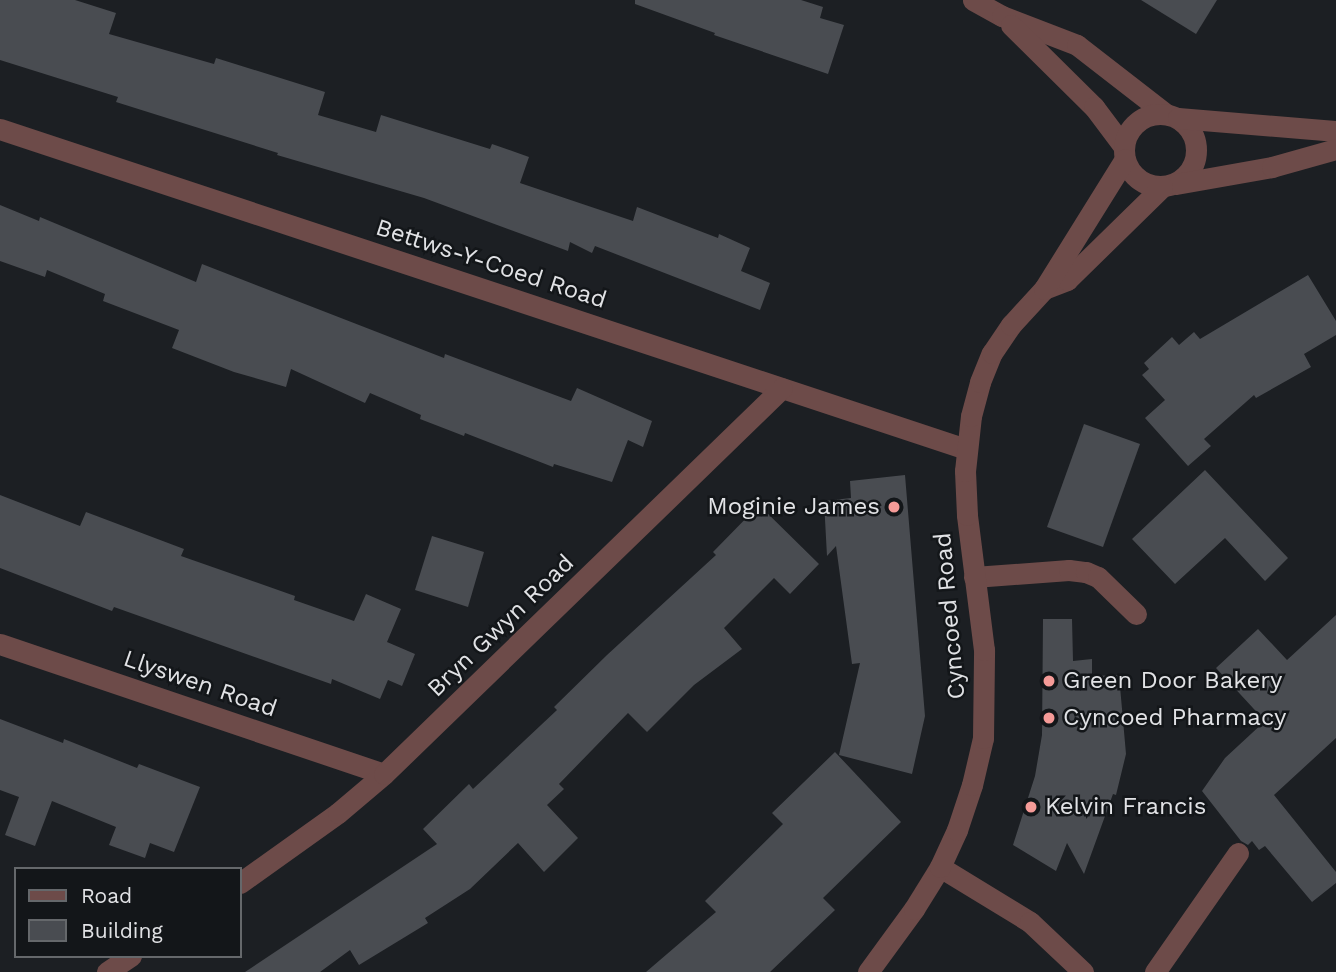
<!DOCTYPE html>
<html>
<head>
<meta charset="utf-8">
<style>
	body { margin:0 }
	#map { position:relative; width:1336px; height:972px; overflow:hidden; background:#1c1f23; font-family:"Work Sans",sans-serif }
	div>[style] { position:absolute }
	.building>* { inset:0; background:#494c51 }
	.minor>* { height:21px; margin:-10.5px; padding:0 10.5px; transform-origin:10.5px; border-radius:10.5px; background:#6d4b49 }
	.minor>.ring { margin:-10.5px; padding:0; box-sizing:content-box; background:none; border:21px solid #6d4b49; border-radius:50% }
	.dots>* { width:19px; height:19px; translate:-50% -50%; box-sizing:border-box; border:4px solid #131619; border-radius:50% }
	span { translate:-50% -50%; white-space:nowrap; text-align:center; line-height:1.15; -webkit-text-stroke:5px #131619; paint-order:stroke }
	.street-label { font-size:24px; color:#e1e2e5 }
	.poi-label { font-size:24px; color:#e1e2e5 }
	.right { translate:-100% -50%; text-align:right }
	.left { translate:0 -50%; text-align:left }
	.legend { position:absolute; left:14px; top:867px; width:228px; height:91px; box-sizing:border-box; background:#131619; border:2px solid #65686b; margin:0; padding:9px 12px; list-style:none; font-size:21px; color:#e1e2e5 }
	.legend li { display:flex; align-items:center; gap:14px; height:35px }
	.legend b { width:35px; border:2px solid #65686b }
</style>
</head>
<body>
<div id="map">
	<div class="building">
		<div style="clip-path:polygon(0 0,75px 0,116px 13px,109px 34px,214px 64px,216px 58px,325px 92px,318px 115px,376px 132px,381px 115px,490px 149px,492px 144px,529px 157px,520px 183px,633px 221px,637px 207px,718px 238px,719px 234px,750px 248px,741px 271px,770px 283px,760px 310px,595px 246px,592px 253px,570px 242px,568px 251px,424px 198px,277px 155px,278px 153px,116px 102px,118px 97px,0 60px)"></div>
		<div style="clip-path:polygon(635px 0,801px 0,823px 7px,820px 18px,844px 25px,828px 74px,714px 35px,715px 33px,635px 4px)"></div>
		<div style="clip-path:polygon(1141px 0,1217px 0,1196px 34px)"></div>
		<div style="clip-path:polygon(0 205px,39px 221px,40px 217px,196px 282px,202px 264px,444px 358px,445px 354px,571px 401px,577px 388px,652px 421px,643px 447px,628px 440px,612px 482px,554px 464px,553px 467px,465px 433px,464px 436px,420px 419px,421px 415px,370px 393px,365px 403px,291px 369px,286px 387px,234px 372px,172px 348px,179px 330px,103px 301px,105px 294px,47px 270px,45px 277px,0 261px)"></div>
		<div style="clip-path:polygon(1308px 275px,1336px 321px,1336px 335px,1304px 354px,1311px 367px,1256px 398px,1254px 395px,1204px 439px,1211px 446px,1188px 466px,1145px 418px,1165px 400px,1142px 375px,1149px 369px,1144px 363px,1172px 337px,1179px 345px,1194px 332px,1200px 339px)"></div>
		<div style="clip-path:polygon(1084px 424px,1140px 444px,1103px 547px,1047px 527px)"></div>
		<div style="clip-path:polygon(1205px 470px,1288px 558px,1265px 581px,1225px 538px,1175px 584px,1132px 539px)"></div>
		<div style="clip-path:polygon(905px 475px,925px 716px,912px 774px,839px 755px,860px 663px,852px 664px,836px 546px,827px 556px,824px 501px,851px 498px,850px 481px)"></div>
		<div style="clip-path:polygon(0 495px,80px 526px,86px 512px,184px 549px,181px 556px,295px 596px,294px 600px,354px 621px,366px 594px,401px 609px,387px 642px,415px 654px,402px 686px,388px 680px,380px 699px,332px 679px,331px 684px,114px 607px,112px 611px,0 568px)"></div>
		<div style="clip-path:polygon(759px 505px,819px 564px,790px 594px,774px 578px,724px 628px,742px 649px,694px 685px,647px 732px,628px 713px,559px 784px,564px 789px,547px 805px,578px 838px,544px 872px,518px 843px,470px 889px,425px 918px,428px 923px,359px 965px,350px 950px,320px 972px,245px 972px,437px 844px,423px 829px,469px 784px,473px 789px,557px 710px,554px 707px,607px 655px,716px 555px,713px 552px)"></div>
		<div style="clip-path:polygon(432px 536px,484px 552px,468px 607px,415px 590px)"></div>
		<div style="clip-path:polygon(1336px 615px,1336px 738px,1274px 795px,1336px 872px,1336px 883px,1312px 902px,1265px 846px,1259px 850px,1252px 841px,1248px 845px,1241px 841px,1202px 791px,1225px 758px,1265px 721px,1216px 668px,1258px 629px,1287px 660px)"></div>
		<div style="clip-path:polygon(1043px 619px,1072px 619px,1073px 661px,1092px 659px,1092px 676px,1119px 675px,1126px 754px,1116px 795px,1113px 794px,1084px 874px,1067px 843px,1056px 871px,1013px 845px,1035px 776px,1042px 735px)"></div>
		<div style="clip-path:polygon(0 719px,63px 743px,64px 739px,137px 768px,139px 764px,200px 787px,174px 852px,150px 843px,145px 858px,109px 845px,116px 827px,52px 801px,35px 846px,5px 835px,19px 797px,0 790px)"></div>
		<div style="clip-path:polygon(835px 752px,901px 822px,823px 898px,835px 910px,770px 972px,646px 972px,716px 912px,705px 901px,783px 824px,772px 813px)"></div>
	</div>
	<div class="minor">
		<div style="left:973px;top:0;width:33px;rotate:29deg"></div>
		<div style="left:1002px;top:16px;width:80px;rotate:21.1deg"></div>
		<div style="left:1077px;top:45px;width:113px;rotate:37.8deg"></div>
		<div style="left:1011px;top:25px;width:117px;rotate:44.7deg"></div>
		<div style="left:1094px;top:107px;width:50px;rotate:53.1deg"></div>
		<div class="ring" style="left:1124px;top:114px;width:51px;height:51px"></div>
		<div style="left:1178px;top:118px;width:159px;rotate:4.7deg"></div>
		<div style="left:0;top:129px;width:1018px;rotate:18.33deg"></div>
		<div style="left:1176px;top:184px;width:97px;rotate:-10deg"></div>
		<div style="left:1272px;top:167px;width:66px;rotate:-15.7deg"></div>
		<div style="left:1044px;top:289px;width:25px;rotate:-21deg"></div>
		<div style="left:1067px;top:280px;width:133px;rotate:-44.4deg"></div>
		<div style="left:974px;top:577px;width:95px;rotate:-4.2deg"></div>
		<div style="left:1069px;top:570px;width:17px;rotate:7deg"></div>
		<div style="left:1086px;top:572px;width:13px;rotate:23deg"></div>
		<div style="left:1098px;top:577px;width:53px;rotate:44.2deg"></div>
		<div style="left:0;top:644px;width:405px;rotate:18.7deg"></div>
		<div style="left:940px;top:867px;width:105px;rotate:31.4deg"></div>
		<div style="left:1030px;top:922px;width:73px;rotate:43.3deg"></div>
		<div style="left:240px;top:883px;width:120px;rotate:-35.5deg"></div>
		<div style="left:338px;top:813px;width:60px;rotate:-40.3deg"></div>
		<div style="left:384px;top:774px;width:554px;rotate:-44.12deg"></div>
		<div style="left:107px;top:972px;width:29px;rotate:-34deg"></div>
		<div style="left:868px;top:972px;width:78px;rotate:-53.9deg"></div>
		<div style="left:914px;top:909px;width:49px;rotate:-58.2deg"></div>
		<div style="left:940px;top:867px;width:41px;rotate:-65.3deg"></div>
		<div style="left:957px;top:830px;width:47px;rotate:-71.6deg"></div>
		<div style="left:972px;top:785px;width:48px;rotate:-76.8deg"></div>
		<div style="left:983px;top:738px;width:88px;rotate:-89.3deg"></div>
		<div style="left:984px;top:650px;width:136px;rotate:-97.2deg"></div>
		<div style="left:967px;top:515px;width:44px;rotate:-92.6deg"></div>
		<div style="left:965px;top:471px;width:55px;rotate:-83.8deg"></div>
		<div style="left:971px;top:416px;width:35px;rotate:-75deg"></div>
		<div style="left:980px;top:382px;width:31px;rotate:-68deg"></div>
		<div style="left:992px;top:353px;width:34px;rotate:-56deg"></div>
		<div style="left:1011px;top:325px;width:49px;rotate:-47.5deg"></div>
		<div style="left:1044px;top:289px;width:153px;rotate:-58.1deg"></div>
		<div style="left:1155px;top:972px;width:145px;rotate:-55.1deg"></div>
	</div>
	<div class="dots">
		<div style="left:894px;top:507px;background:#f59b98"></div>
		<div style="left:1049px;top:681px;background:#f59b98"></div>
		<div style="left:1049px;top:718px;background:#f59b98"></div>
		<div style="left:1031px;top:807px;background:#f59b98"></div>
	</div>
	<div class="street-label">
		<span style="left:491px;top:264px;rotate:18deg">Bettws-Y-Coed Road</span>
		<span style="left:950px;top:616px;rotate:-95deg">Cyncoed Road</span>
		<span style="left:501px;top:626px;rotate:-44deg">Bryn Gwyn Road</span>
		<span style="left:200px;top:684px;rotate:19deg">Llyswen Road</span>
	</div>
	<div class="poi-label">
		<span class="right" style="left:880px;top:507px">Moginie James</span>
		<span class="left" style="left:1063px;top:681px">Green Door Bakery</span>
		<span class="left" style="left:1063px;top:718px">Cyncoed Pharmacy</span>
		<span class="left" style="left:1045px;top:807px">Kelvin Francis</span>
	</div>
	<ul class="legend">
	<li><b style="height:9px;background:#6d4b49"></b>Road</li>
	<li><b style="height:19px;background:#494c51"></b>Building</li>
	</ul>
</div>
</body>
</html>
